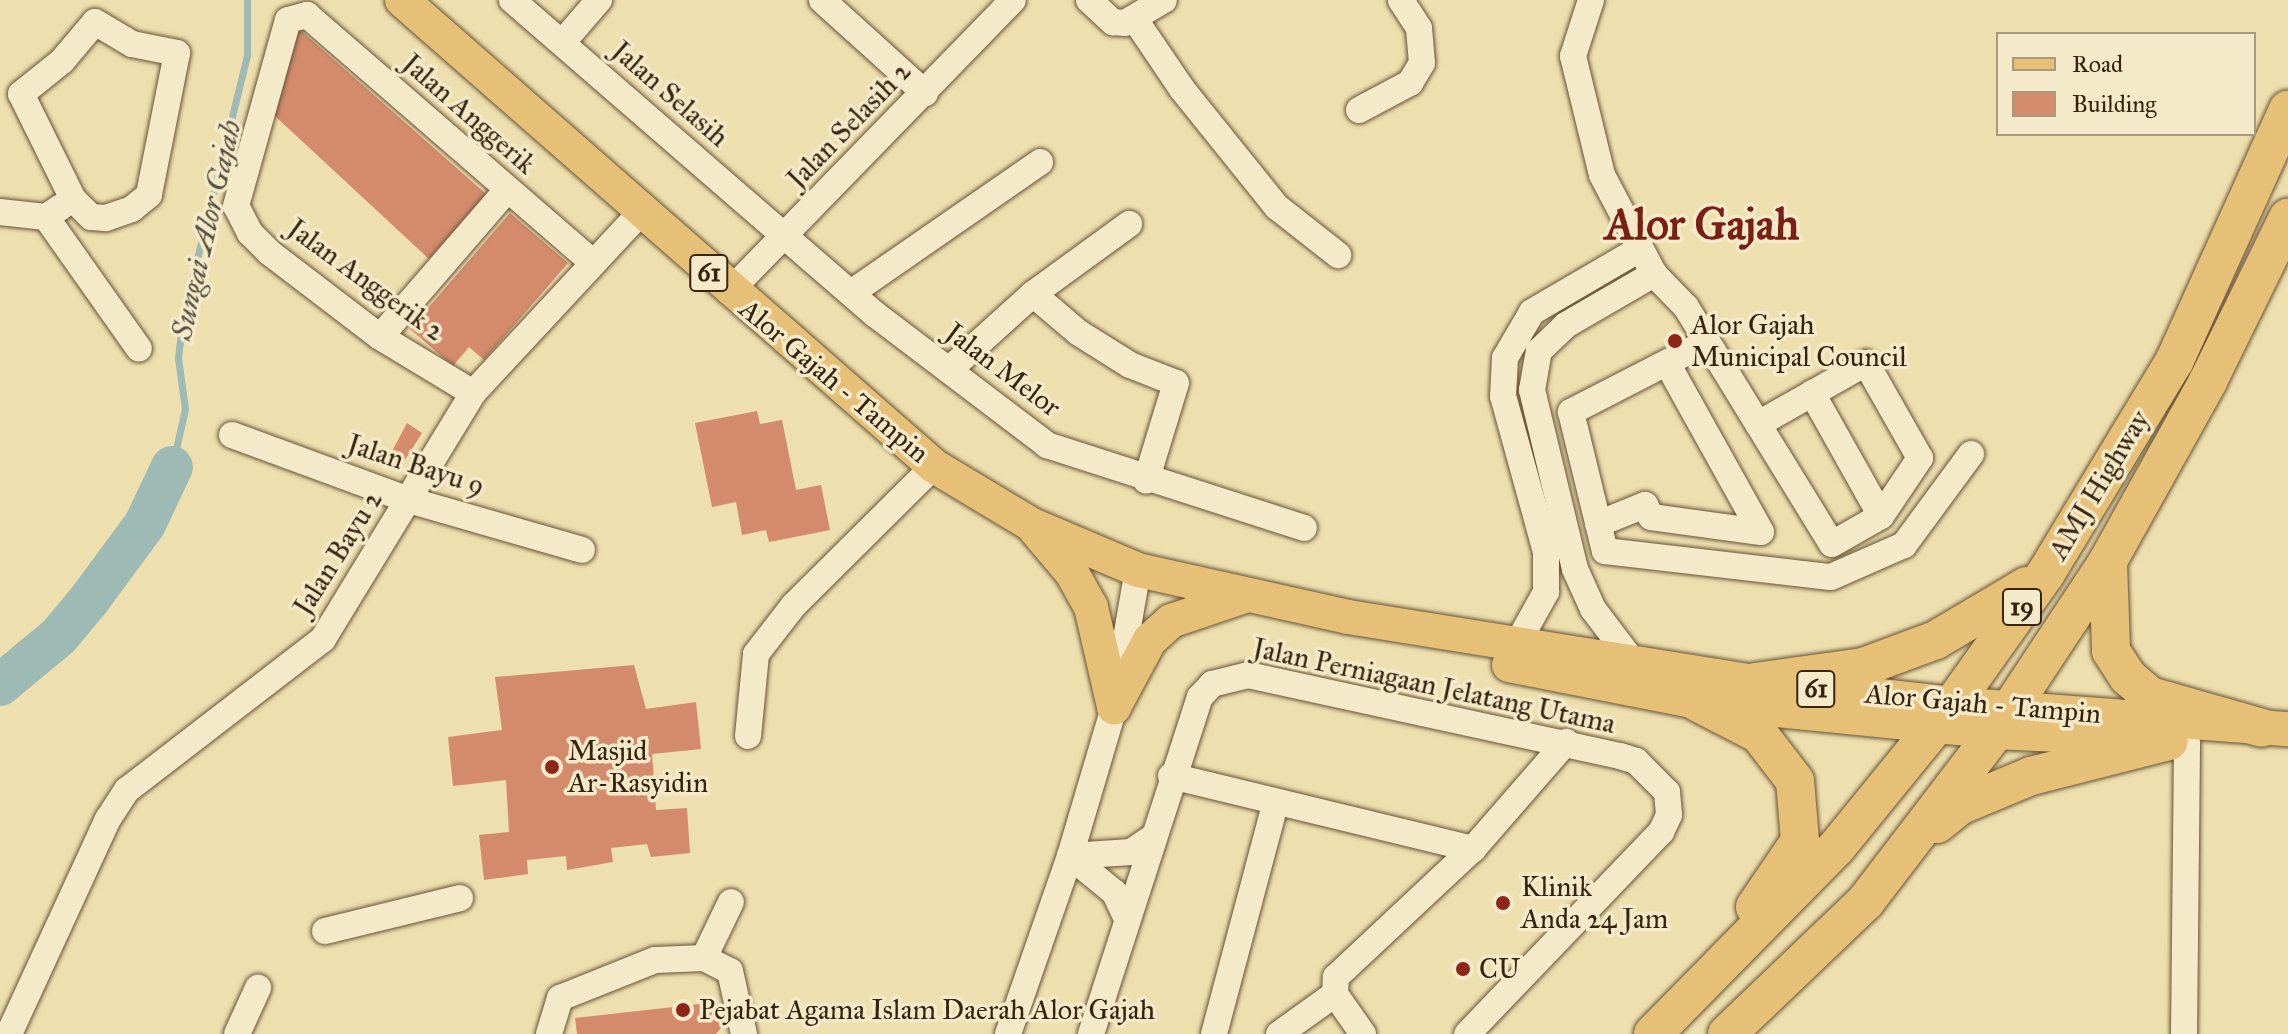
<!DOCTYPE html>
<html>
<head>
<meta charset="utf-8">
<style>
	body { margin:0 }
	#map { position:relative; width:2288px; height:1034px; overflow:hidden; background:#eedfae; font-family:"IM FELL Great Primer",serif }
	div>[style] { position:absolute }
	.stream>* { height:7px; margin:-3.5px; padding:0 3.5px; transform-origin:3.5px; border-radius:3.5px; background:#9dbab5 }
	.river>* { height:42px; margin:-21px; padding:0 21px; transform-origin:21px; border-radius:21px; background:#9dbab5 }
	.building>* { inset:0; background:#d38b6b }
	.roads { filter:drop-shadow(0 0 2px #655236) drop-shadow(0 0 2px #655236) }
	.minor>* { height:26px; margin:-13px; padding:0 13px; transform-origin:13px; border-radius:13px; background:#f4eaca }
	.major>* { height:34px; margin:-17px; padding:0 17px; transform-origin:17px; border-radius:17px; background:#e7c077 }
	.highway>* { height:38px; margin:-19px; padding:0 19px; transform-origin:19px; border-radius:19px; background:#e7c077 }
	.dots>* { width:22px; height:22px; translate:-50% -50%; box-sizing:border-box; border:4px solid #f4eaca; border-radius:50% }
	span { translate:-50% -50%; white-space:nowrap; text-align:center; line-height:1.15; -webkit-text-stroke:7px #f4eaca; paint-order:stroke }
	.shield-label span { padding:2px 6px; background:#f4eaca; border:2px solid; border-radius:6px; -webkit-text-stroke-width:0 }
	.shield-label { font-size:26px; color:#37230e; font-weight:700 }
	.street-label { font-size:28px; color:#37230e }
	.poi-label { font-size:28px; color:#37230e }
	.left { translate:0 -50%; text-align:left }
	.water-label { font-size:30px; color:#565040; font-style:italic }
	.town-label { font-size:44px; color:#7a1f14; font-weight:700 }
	.legend { position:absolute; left:1996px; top:32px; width:260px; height:104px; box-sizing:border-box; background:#f4eaca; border:2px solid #a89a7f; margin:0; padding:10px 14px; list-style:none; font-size:24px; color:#37230e }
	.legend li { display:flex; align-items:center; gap:16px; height:40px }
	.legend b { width:40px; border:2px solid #a89a7f }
</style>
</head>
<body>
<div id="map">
	<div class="stream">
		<div style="left:172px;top:467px;width:59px;rotate:-77.4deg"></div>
		<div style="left:185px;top:409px;width:51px;rotate:-97.8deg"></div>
		<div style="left:178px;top:358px;width:42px;rotate:-83.2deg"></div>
		<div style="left:183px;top:316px;width:269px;rotate:-76.2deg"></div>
		<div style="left:247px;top:55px;width:55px;rotate:-90deg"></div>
	</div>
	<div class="river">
		<div style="left:0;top:685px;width:77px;rotate:-39.7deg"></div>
		<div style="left:59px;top:636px;width:47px;rotate:-50.2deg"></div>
		<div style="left:89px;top:600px;width:94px;rotate:-53.6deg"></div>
		<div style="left:145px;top:524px;width:63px;rotate:-64.7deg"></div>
	</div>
	<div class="building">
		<div style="clip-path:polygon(299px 29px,486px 194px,429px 259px,275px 116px)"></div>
		<div style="clip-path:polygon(510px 213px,568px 263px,484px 360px,469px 347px,453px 366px,410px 329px)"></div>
		<div style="clip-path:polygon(757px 411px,760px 424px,782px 420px,796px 490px,821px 485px,830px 530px,769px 542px,766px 530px,742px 535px,736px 502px,712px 507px,695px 423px)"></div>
		<div style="clip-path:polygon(407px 423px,422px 433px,405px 460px,391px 453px)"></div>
		<div style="clip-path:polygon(634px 665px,646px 709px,696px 702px,701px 749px,652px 754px,656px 810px,687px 808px,690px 853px,651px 857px,647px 844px,611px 848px,613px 862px,567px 870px,566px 856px,527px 860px,528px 874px,484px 880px,479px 835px,509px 832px,506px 780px,453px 786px,448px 737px,502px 730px,495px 677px)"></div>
		<div style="clip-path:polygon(718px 1002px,721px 1028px,716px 1034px,577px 1034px,575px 1018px)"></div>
	</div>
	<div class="roads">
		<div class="minor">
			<div style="left:512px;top:0;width:481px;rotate:40.9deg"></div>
			<div style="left:876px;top:315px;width:215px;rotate:37.2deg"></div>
			<div style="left:1047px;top:445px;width:270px;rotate:17.9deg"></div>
			<div style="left:822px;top:0;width:139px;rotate:42.1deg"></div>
			<div style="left:1089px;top:0;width:33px;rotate:43deg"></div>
			<div style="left:1113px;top:22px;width:12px;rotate:5deg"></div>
			<div style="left:1125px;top:23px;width:45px;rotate:-30.5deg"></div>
			<div style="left:1591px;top:0;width:59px;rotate:107.8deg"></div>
			<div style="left:1573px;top:56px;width:122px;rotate:76.3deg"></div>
			<div style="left:1602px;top:175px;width:112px;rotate:62.3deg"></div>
			<div style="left:1654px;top:274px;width:46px;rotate:45.9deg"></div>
			<div style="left:1686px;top:307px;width:278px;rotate:58.4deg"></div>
			<div style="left:1832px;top:544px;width:56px;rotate:-29.7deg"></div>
			<div style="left:1881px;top:516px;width:70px;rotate:-56.1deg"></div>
			<div style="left:1920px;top:458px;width:109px;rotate:-119.6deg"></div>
			<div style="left:1866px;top:363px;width:124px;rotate:150.5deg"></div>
			<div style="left:1136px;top:21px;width:82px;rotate:55.9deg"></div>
			<div style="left:1182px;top:89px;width:151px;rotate:51.2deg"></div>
			<div style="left:1277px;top:207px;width:78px;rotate:38.2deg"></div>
			<div style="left:95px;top:22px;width:43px;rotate:30.7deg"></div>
			<div style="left:132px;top:44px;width:46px;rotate:11.3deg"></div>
			<div style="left:177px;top:53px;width:145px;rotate:101.2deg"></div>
			<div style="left:149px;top:195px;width:22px;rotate:141deg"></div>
			<div style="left:132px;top:209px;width:28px;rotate:161deg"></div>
			<div style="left:106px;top:218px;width:15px;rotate:-176deg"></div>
			<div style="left:91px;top:217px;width:25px;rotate:-135deg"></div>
			<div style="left:73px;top:199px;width:117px;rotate:-116.3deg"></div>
			<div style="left:21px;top:94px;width:53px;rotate:-38.8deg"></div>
			<div style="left:62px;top:61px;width:51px;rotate:-49.8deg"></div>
			<div style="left:562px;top:43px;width:57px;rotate:-49.3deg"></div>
			<div style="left:1359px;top:110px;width:58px;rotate:-27.9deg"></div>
			<div style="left:1410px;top:83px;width:23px;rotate:-59deg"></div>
			<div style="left:1422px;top:63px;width:35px;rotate:-95deg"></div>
			<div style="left:1419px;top:28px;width:33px;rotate:-123deg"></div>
			<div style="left:0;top:212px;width:46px;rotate:6.2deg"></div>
			<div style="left:46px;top:217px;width:18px;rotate:-34deg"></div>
			<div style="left:46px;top:217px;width:161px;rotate:54.8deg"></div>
			<div style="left:729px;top:292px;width:407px;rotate:-45.8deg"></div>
			<div style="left:851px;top:293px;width:230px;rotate:-34.7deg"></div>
			<div style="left:1033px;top:294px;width:60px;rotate:40.3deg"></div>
			<div style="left:1079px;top:333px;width:60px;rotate:32.1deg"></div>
			<div style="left:1130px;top:365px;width:49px;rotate:21.4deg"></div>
			<div style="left:1176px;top:383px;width:102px;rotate:107deg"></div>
			<div style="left:380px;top:337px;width:194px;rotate:-49.2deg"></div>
			<div style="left:1707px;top:342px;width:153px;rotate:152.8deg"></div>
			<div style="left:1571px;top:412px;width:143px;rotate:76.3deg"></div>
			<div style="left:1605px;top:551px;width:227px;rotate:6.6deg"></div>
			<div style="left:1831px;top:577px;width:80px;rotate:-23.7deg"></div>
			<div style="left:1904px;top:545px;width:113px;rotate:-53.6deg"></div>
			<div style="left:1667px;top:363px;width:193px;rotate:60.9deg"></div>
			<div style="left:950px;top:369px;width:112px;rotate:-42.1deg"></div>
			<div style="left:1033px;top:294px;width:119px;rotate:-36.1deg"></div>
			<div style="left:473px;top:393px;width:109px;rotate:-148.9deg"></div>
			<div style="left:380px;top:337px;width:140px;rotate:-142.6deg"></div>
			<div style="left:269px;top:252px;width:27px;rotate:-135deg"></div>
			<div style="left:250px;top:233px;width:30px;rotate:-117deg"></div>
			<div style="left:236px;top:206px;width:193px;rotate:-74.4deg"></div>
			<div style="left:288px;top:20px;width:20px;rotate:-15deg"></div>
			<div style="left:307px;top:15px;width:376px;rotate:40.9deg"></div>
			<div style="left:1812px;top:393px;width:141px;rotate:60.7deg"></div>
			<div style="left:232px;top:435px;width:189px;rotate:20.2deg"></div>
			<div style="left:409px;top:500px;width:180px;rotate:16.1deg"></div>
			<div style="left:1598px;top:524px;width:51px;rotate:-22deg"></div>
			<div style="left:1645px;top:505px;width:13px;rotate:63deg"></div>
			<div style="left:1651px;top:517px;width:111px;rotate:7.8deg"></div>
			<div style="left:1517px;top:644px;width:60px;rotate:-60.9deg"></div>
			<div style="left:1546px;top:592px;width:40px;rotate:-90deg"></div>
			<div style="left:1546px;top:552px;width:162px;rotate:-105.4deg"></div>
			<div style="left:1503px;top:396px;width:38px;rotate:-87deg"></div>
			<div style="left:1505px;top:358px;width:53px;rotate:-59.6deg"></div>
			<div style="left:1532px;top:312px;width:125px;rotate:-30.3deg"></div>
			<div style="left:1634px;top:663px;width:68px;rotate:-127.2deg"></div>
			<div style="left:1593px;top:609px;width:44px;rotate:-114.2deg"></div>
			<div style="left:1575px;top:569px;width:184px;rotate:-103.5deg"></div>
			<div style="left:1532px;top:390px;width:40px;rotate:-80deg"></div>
			<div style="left:1539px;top:351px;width:37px;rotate:-44deg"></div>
			<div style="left:1566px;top:325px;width:102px;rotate:-30.1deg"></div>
			<div style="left:748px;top:736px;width:82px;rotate:-84.4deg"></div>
			<div style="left:756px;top:654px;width:62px;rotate:-52.2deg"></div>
			<div style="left:794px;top:605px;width:197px;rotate:-44.8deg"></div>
			<div style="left:1171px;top:776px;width:311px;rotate:13.6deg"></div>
			<div style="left:1127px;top:919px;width:29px;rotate:-115deg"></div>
			<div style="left:1115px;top:893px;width:58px;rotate:-140.6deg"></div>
			<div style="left:1070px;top:856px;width:61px;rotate:-3.8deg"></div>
			<div style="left:1131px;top:852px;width:25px;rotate:-34deg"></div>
			<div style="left:325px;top:931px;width:139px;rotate:-13.7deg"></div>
			<div style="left:704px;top:958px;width:29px;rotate:27deg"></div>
			<div style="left:730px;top:971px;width:65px;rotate:77.5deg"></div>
			<div style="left:9px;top:1034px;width:237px;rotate:-65.3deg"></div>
			<div style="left:108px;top:819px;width:35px;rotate:-57deg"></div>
			<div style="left:127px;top:790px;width:247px;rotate:-37.6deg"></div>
			<div style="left:323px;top:639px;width:288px;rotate:-58.6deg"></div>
			<div style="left:473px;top:393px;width:247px;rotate:-47.1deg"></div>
			<div style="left:237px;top:1034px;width:51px;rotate:-65.5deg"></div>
			<div style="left:549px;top:1034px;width:38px;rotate:-73deg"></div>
			<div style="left:560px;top:998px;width:102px;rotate:-21.8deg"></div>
			<div style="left:655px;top:960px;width:49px;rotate:-2.3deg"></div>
			<div style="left:704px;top:958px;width:62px;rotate:-64.3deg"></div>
			<div style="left:1008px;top:1034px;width:188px;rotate:-70.8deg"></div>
			<div style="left:1070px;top:856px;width:155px;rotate:-73.5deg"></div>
			<div style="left:1114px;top:707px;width:139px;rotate:-80.1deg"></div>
			<div style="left:1091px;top:1034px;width:354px;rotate:-72.1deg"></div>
			<div style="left:1200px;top:697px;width:18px;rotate:-47deg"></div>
			<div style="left:1212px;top:684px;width:37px;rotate:-14deg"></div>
			<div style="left:1248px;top:675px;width:381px;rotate:12.3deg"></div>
			<div style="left:1620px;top:756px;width:17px;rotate:17deg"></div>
			<div style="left:1636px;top:761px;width:44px;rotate:45deg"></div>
			<div style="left:1667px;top:792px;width:23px;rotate:85deg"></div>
			<div style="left:1669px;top:815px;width:19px;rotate:115deg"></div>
			<div style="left:1661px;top:832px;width:280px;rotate:133.8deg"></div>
			<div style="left:1214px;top:1034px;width:238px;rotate:-75.1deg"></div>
			<div style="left:1279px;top:1034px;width:69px;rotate:-35.5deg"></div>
			<div style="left:1363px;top:1034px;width:49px;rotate:-125deg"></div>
			<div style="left:1335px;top:994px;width:17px;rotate:-87deg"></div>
			<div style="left:1336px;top:977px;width:187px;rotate:-43.1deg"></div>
			<div style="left:1473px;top:849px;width:142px;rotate:-49deg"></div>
			<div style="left:2184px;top:1034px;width:292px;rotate:-89.4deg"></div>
		</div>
		<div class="major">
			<div style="left:402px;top:0;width:707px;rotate:41.22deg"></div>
			<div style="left:934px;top:466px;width:114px;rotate:31deg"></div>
			<div style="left:1032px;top:525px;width:115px;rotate:23deg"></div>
			<div style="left:1138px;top:570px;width:215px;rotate:12.6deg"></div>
			<div style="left:1348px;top:617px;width:412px;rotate:9.1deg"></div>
			<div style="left:1755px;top:682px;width:199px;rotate:6.3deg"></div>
			<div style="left:1953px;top:704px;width:336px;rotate:4.3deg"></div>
			<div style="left:1035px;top:529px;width:57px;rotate:49.9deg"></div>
			<div style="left:1072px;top:573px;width:39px;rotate:61deg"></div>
			<div style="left:1091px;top:607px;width:103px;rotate:77deg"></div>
			<div style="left:1509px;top:665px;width:192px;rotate:11.1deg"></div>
			<div style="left:1697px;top:702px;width:300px;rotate:5.7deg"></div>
			<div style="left:1995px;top:732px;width:128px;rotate:2.7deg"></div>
			<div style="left:1114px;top:707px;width:76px;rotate:-61.8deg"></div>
			<div style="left:1150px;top:640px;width:28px;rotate:-42deg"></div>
			<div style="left:1171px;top:621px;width:78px;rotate:-18.7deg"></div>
		</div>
		<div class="highway">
			<div style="left:2108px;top:563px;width:88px;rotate:88deg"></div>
			<div style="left:2111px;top:651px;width:31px;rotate:57deg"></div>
			<div style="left:2128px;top:677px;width:29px;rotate:41deg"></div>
			<div style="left:2150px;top:696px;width:116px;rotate:15.9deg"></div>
			<div style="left:1755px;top:682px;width:109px;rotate:-7.9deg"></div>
			<div style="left:1863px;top:667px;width:78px;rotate:-20.3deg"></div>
			<div style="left:1936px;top:640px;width:106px;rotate:-30.7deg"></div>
			<div style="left:1697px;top:702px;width:70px;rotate:27.3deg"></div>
			<div style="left:1759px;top:734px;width:59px;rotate:52.5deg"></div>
			<div style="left:1795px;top:781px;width:60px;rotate:85.2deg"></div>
			<div style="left:1800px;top:841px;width:80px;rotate:124.3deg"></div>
			<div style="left:1937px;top:824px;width:28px;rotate:-39deg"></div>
			<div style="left:1959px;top:806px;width:78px;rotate:-22.6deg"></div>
			<div style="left:2031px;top:776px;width:142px;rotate:-14.2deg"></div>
			<div style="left:1653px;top:1034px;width:261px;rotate:-45.5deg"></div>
			<div style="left:1836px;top:848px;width:186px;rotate:-50.9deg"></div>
			<div style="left:1953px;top:704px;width:161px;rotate:-54.6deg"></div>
			<div style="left:2046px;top:573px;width:247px;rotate:-58.8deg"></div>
			<div style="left:2174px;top:362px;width:277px;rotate:-65.7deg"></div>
			<div style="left:1727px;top:1034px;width:192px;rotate:-43.7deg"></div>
			<div style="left:1866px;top:901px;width:213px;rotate:-52.6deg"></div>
			<div style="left:1995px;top:732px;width:205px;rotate:-56.5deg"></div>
			<div style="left:2108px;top:561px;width:206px;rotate:-60.9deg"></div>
			<div style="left:2208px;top:381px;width:182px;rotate:-63.9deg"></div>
		</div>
	</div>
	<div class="dots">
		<div style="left:1675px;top:341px;background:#8f2418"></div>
		<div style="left:552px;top:767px;background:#8f2418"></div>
		<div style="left:1503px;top:903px;background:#8f2418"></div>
		<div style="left:1463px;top:969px;background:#8f2418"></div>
		<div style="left:683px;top:1010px;background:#8f2418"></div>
	</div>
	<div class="shield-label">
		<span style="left:709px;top:273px">61</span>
		<span style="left:2022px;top:607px">19</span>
		<span style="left:1816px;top:689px">61</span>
	</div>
	<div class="street-label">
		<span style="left:670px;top:94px;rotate:41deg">Jalan Selasih</span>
		<span style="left:469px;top:114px;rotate:41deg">Jalan Anggerik</span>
		<span style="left:849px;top:125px;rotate:-46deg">Jalan Selasih 2</span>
		<span style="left:366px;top:280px;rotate:36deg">Jalan Anggerik 2</span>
		<span style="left:1003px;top:370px;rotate:37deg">Jalan Melor</span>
		<span style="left:834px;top:381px;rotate:40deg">Alor Gajah - Tampin</span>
		<span style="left:416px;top:465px;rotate:18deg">Jalan Bayu 9</span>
		<span style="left:2099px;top:485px;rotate:-59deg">AMJ Highway</span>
		<span style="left:338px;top:553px;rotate:-58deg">Jalan Bayu 2</span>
		<span style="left:1434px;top:686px;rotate:12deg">Jalan Perniagaan Jelatang Utama</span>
		<span style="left:1983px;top:704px;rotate:5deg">Alor Gajah - Tampin</span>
	</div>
	<div class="poi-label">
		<span class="left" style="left:1691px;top:341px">Alor Gajah<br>Municipal Council</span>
		<span class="left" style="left:568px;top:767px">Masjid<br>Ar-Rasyidin</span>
		<span class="left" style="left:1521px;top:903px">Klinik<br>Anda 24 Jam</span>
		<span class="left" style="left:1479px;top:969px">CU</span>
		<span class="left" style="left:699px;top:1010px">Pejabat Agama Islam Daerah Alor Gajah</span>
	</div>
	<div class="water-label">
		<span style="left:206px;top:230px;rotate:-77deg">Sungai Alor Gajah</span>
	</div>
	<div class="town-label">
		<span style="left:1702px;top:224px">Alor Gajah</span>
	</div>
	<ul class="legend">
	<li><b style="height:10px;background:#e7c077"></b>Road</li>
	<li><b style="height:22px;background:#d38b6b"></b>Building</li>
	</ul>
</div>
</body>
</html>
